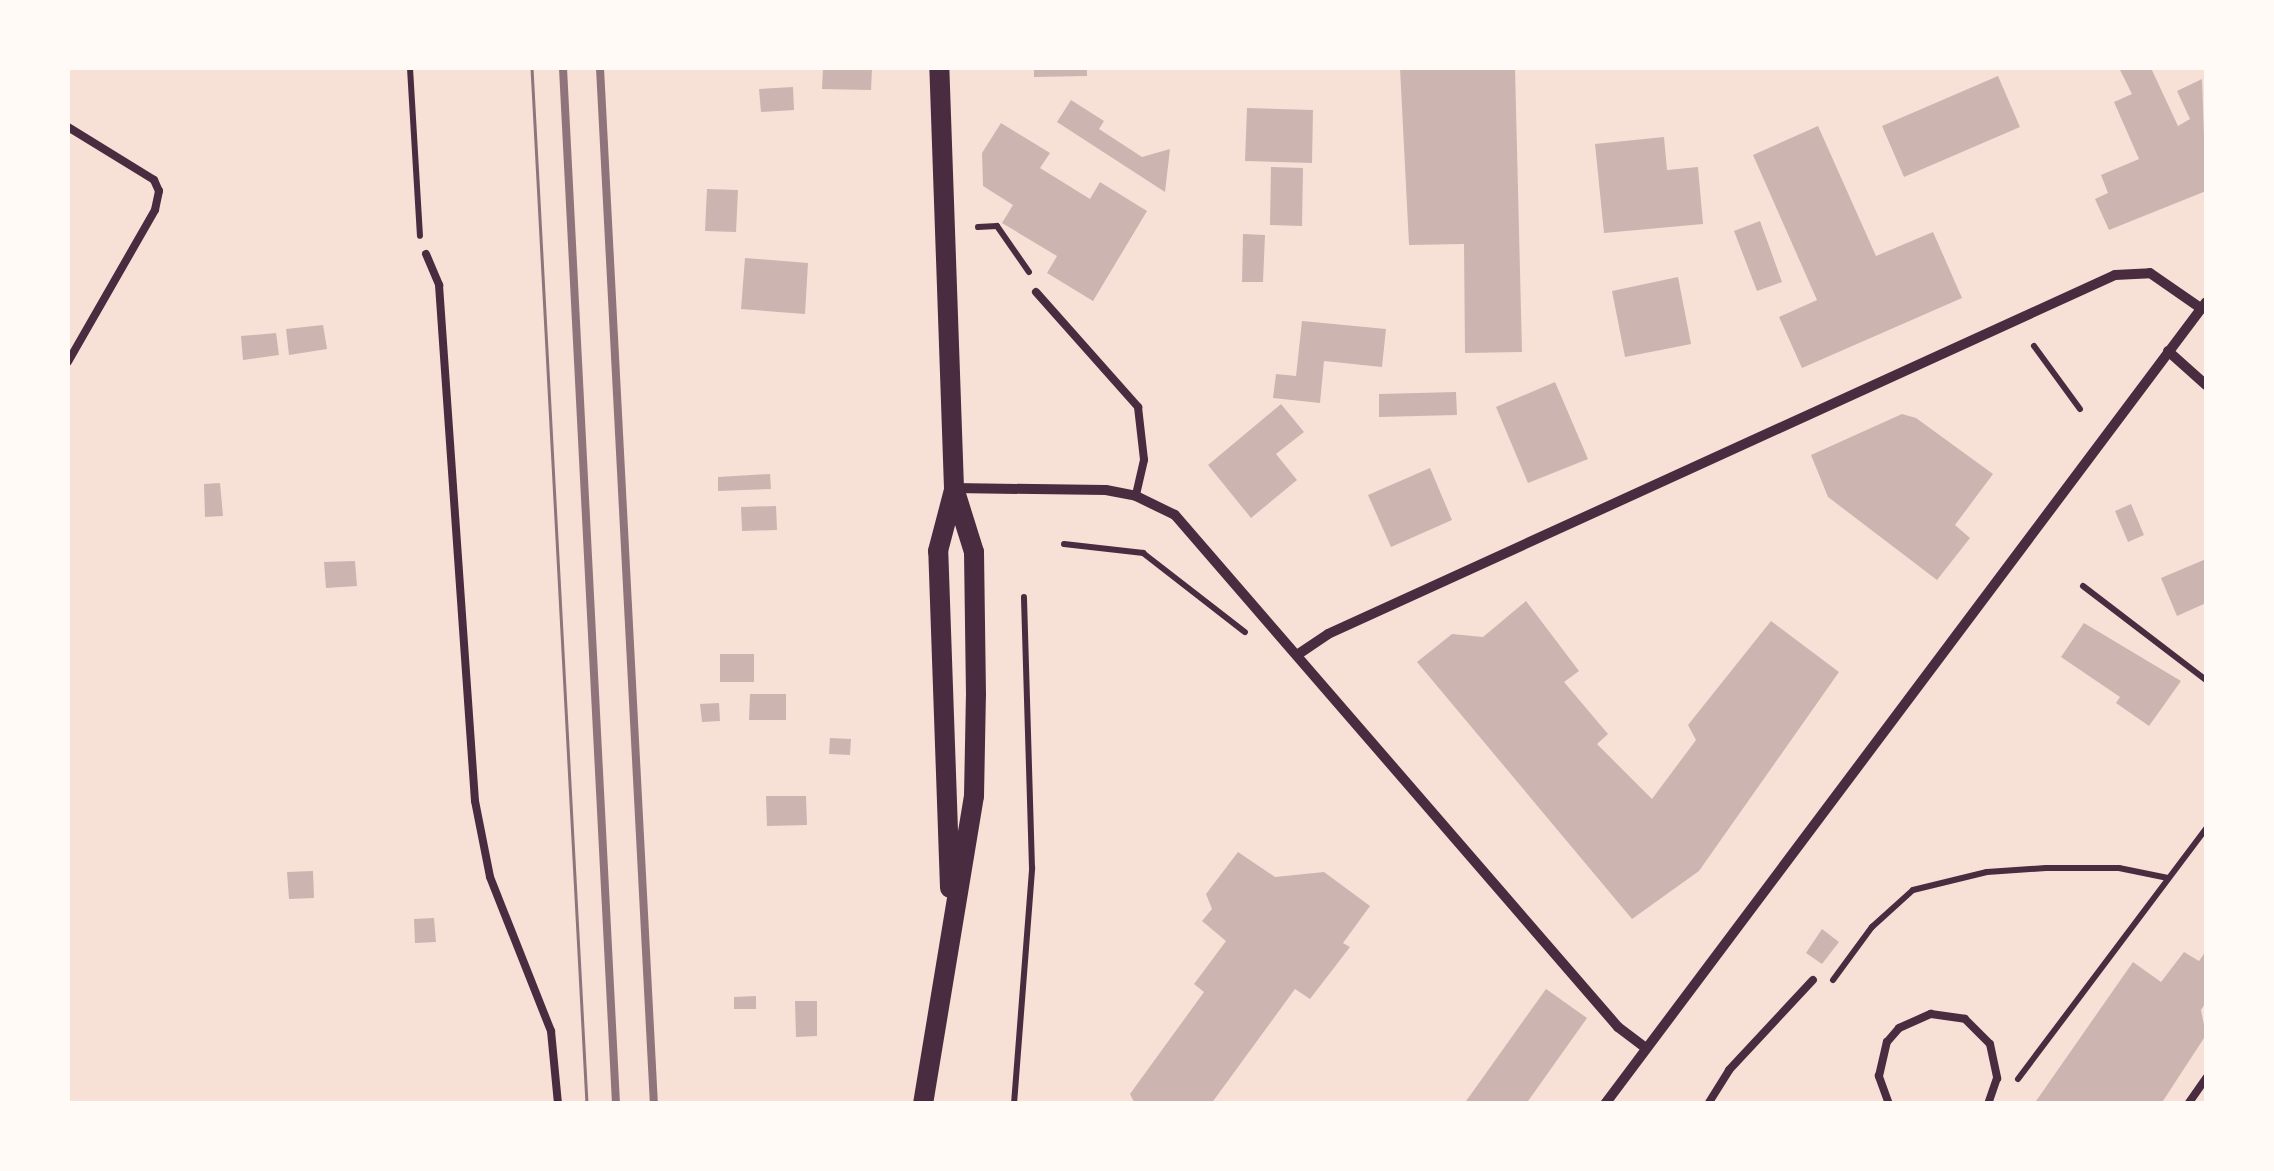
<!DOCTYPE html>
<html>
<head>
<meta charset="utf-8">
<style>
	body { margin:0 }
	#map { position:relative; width:2274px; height:1171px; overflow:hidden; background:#f7e1d7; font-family:Jost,sans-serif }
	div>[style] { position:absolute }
	.building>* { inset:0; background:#ccb4b1 }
	.path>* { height:6px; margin:-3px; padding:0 3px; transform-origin:3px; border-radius:3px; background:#4a2c40 }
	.service>* { height:8px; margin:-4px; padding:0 4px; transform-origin:4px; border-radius:4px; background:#4a2c40 }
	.minor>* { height:10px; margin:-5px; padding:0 5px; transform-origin:5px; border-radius:5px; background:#4a2c40 }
	.secondary>* { height:20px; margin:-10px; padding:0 10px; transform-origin:10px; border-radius:10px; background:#4a2c40 }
	.tram>* { height:2.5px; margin:-1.25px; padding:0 1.25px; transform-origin:1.25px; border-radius:1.25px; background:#8f747c }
	.rail>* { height:8px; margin:-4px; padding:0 4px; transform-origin:4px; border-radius:4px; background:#8f747c }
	span { translate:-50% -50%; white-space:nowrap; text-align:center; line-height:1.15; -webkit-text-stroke:10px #fffaf5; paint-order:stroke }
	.frame { position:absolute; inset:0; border:70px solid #fffaf5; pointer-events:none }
</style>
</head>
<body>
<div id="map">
	<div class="building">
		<div style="clip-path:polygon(823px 68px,872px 68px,871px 90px,822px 89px)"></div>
		<div style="clip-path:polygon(1034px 68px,1087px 68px,1087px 76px,1034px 77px)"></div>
		<div style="clip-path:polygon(1400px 68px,1515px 68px,1522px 352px,1465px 353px,1464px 244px,1409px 245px)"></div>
		<div style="clip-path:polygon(2119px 68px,2151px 68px,2178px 126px,2190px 119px,2177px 91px,2202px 79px,2206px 191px,2109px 230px,2095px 199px,2108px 193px,2101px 175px,2139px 159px,2114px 102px,2132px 94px)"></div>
		<div style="clip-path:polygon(1998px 76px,2020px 127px,1904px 177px,1882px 126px)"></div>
		<div style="clip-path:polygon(793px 87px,794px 110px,761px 112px,759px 89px)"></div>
		<div style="clip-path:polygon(1071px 100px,1104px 121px,1099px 129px,1142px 157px,1170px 149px,1165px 192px,1057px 122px)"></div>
		<div style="clip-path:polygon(1247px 108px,1313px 110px,1312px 163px,1245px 161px)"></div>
		<div style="clip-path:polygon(1001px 123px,1050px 153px,1040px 168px,1090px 199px,1100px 182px,1147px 211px,1093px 301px,1047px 273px,1057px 256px,1002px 223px,1013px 205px,983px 186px,982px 153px)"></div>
		<div style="clip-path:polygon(1818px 126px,1876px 256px,1933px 232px,1962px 298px,1802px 368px,1779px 317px,1817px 300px,1753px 155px)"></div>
		<div style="clip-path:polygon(1664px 137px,1667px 170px,1698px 167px,1703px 224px,1604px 233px,1595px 144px)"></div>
		<div style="clip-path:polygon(1271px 167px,1303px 168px,1302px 226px,1270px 225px)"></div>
		<div style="clip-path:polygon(707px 189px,738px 190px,736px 232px,705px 231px)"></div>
		<div style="clip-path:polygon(1760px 221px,1782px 282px,1757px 291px,1734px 231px)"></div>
		<div style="clip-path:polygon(1243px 234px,1265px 235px,1263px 282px,1242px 282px)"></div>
		<div style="clip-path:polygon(745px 258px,808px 263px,805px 314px,741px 309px)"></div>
		<div style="clip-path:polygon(1678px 277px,1691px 344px,1625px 357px,1612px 291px)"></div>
		<div style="clip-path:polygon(1302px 321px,1386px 329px,1382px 367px,1324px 361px,1320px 403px,1273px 398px,1276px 374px,1296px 376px)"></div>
		<div style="clip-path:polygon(323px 325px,327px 349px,289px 355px,286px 329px)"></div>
		<div style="clip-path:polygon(276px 333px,279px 355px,243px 360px,241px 336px)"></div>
		<div style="clip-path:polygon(1555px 382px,1588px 459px,1528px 483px,1496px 407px)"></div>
		<div style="clip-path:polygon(1456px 392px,1457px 415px,1379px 417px,1379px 394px)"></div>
		<div style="clip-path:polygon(1281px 404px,1304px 432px,1276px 454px,1297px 480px,1251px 518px,1208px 465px)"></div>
		<div style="clip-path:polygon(1902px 414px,1916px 418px,1993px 474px,1955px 525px,1970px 538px,1937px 580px,1828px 497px,1811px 455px)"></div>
		<div style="clip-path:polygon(1430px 468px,1452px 520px,1391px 547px,1368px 495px)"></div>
		<div style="clip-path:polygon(770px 474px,771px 489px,718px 491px,718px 477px)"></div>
		<div style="clip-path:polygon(220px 483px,223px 516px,205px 517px,204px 484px)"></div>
		<div style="clip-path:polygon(2131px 504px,2144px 535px,2128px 542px,2115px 511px)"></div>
		<div style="clip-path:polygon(776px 506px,777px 530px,742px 531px,741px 507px)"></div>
		<div style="clip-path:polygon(2206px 559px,2206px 603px,2177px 616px,2161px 578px)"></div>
		<div style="clip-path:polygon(355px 561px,357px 586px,326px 588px,324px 562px)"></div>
		<div style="clip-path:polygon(1526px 601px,1579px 671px,1564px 682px,1608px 734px,1597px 744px,1652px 799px,1696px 740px,1688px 725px,1771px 621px,1839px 672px,1699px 871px,1632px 919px,1417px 662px,1452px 634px,1483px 637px)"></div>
		<div style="clip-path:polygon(2084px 623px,2181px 681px,2149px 726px,2116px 703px,2120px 697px,2061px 657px)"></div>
		<div style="clip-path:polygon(720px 654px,754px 654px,754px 682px,720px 682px)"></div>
		<div style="clip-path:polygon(750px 694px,786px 694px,786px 720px,749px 720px)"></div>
		<div style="clip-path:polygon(719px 703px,720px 721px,702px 722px,700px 704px)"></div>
		<div style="clip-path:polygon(830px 738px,851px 739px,850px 755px,829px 754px)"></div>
		<div style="clip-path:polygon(766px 796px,806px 796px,807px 825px,767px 826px)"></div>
		<div style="clip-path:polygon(1238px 852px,1275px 877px,1324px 872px,1370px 906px,1343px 943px,1350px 947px,1310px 999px,1295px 989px,1211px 1104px,1135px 1104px,1130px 1094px,1204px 992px,1194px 984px,1226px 941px,1202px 921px,1212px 909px,1206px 894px)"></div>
		<div style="clip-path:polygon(313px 871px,314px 898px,289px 899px,287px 872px)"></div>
		<div style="clip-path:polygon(434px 918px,436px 942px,415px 943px,414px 919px)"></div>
		<div style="clip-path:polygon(1822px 929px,1839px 942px,1822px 964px,1806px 953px)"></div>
		<div style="clip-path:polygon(2206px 951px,2206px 1002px,2201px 1010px,2206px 1035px,2161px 1104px,2034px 1104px,2133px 962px,2161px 982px,2184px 952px,2199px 961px)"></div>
		<div style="clip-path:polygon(1546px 989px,1587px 1018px,1526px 1104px,1464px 1104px)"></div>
		<div style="clip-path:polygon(756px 996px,756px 1009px,734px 1009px,734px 997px)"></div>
		<div style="clip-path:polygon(795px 1001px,817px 1001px,817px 1036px,796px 1037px)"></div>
	</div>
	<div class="path">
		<div style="left:410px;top:68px;width:168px;rotate:86.6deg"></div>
		<div style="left:978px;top:227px;width:19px;rotate:-3deg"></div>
		<div style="left:997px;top:226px;width:56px;rotate:55.2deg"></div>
		<div style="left:2034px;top:346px;width:78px;rotate:53.9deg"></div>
		<div style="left:1064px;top:544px;width:80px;rotate:6.5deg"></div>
		<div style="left:1143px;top:553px;width:129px;rotate:37.8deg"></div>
		<div style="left:2083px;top:586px;width:155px;rotate:37.4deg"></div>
		<div style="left:1833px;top:980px;width:66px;rotate:-53.7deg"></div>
		<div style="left:1872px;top:927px;width:55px;rotate:-42.1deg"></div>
		<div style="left:1913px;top:890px;width:76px;rotate:-13.7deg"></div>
		<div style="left:1987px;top:872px;width:59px;rotate:-3.9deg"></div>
		<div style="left:2046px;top:868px;width:73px"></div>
		<div style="left:2119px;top:868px;width:50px;rotate:11.5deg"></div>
		<div style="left:2018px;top:1079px;width:313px;rotate:-53.1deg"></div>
		<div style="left:1014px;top:1104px;width:237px;rotate:-85.6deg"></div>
		<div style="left:1032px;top:868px;width:271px;rotate:-91.7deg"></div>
	</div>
	<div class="service">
		<div style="left:68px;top:127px;width:101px;rotate:31.6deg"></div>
		<div style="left:154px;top:180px;width:12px;rotate:66deg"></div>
		<div style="left:159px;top:191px;width:19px;rotate:102deg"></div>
		<div style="left:155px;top:210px;width:175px;rotate:119.8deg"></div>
		<div style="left:426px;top:254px;width:34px;rotate:67deg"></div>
		<div style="left:439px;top:285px;width:517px;rotate:86.01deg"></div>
		<div style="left:475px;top:801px;width:77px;rotate:78.8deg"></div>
		<div style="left:490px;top:877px;width:166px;rotate:68.4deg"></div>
		<div style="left:551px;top:1031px;width:73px;rotate:84.5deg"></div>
		<div style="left:1036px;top:292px;width:154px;rotate:48.4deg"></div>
		<div style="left:1138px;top:407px;width:53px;rotate:83.5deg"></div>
		<div style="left:1144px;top:460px;width:37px;rotate:103deg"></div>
		<div style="left:1708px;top:1104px;width:40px;rotate:-58deg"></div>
		<div style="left:1729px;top:1070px;width:123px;rotate:-47deg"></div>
		<div style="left:1889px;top:1104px;width:30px;rotate:-110deg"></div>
		<div style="left:1879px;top:1076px;width:35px;rotate:-77deg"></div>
		<div style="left:1887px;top:1042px;width:18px;rotate:-49deg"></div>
		<div style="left:1899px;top:1028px;width:35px;rotate:-24deg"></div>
		<div style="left:1931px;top:1014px;width:34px;rotate:8deg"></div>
		<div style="left:1965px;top:1019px;width:35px;rotate:45deg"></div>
		<div style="left:1990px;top:1044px;width:35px;rotate:78deg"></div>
		<div style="left:1997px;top:1078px;width:28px;rotate:109deg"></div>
		<div style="left:2188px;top:1104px;width:32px;rotate:-55deg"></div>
	</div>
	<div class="minor">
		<div style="left:2168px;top:351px;width:51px;rotate:41.8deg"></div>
		<div style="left:954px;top:488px;width:152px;rotate:0.8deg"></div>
		<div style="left:1106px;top:490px;width:31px;rotate:11deg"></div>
		<div style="left:1136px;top:496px;width:43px;rotate:26deg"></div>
		<div style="left:1175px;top:515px;width:677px;rotate:49.13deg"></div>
		<div style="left:1618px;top:1027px;width:34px;rotate:37deg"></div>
		<div style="left:1297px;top:655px;width:37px;rotate:-34deg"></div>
		<div style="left:1328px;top:634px;width:865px;rotate:-24.52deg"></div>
		<div style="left:2115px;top:275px;width:35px;rotate:-3deg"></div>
		<div style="left:2150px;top:273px;width:63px;rotate:34.7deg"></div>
		<div style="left:1605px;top:1104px;width:1002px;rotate:-53.15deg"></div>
	</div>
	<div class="secondary">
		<div style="left:950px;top:888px;width:337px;rotate:-92deg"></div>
		<div style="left:938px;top:551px;width:63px;rotate:-75.3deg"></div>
		<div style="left:923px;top:1104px;width:312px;rotate:-80.6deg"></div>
		<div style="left:974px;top:796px;width:101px;rotate:-88.9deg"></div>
		<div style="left:976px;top:695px;width:143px;rotate:-90.8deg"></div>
		<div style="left:974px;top:552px;width:67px;rotate:-107.4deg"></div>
		<div style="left:954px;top:488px;width:420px;rotate:-92deg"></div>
	</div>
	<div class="tram">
		<div style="left:532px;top:68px;width:1037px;rotate:86.96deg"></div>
	</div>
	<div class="rail">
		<div style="left:563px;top:68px;width:1037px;rotate:87.07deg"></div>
		<div style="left:600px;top:68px;width:1037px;rotate:87.02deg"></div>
	</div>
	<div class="frame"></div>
</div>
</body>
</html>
